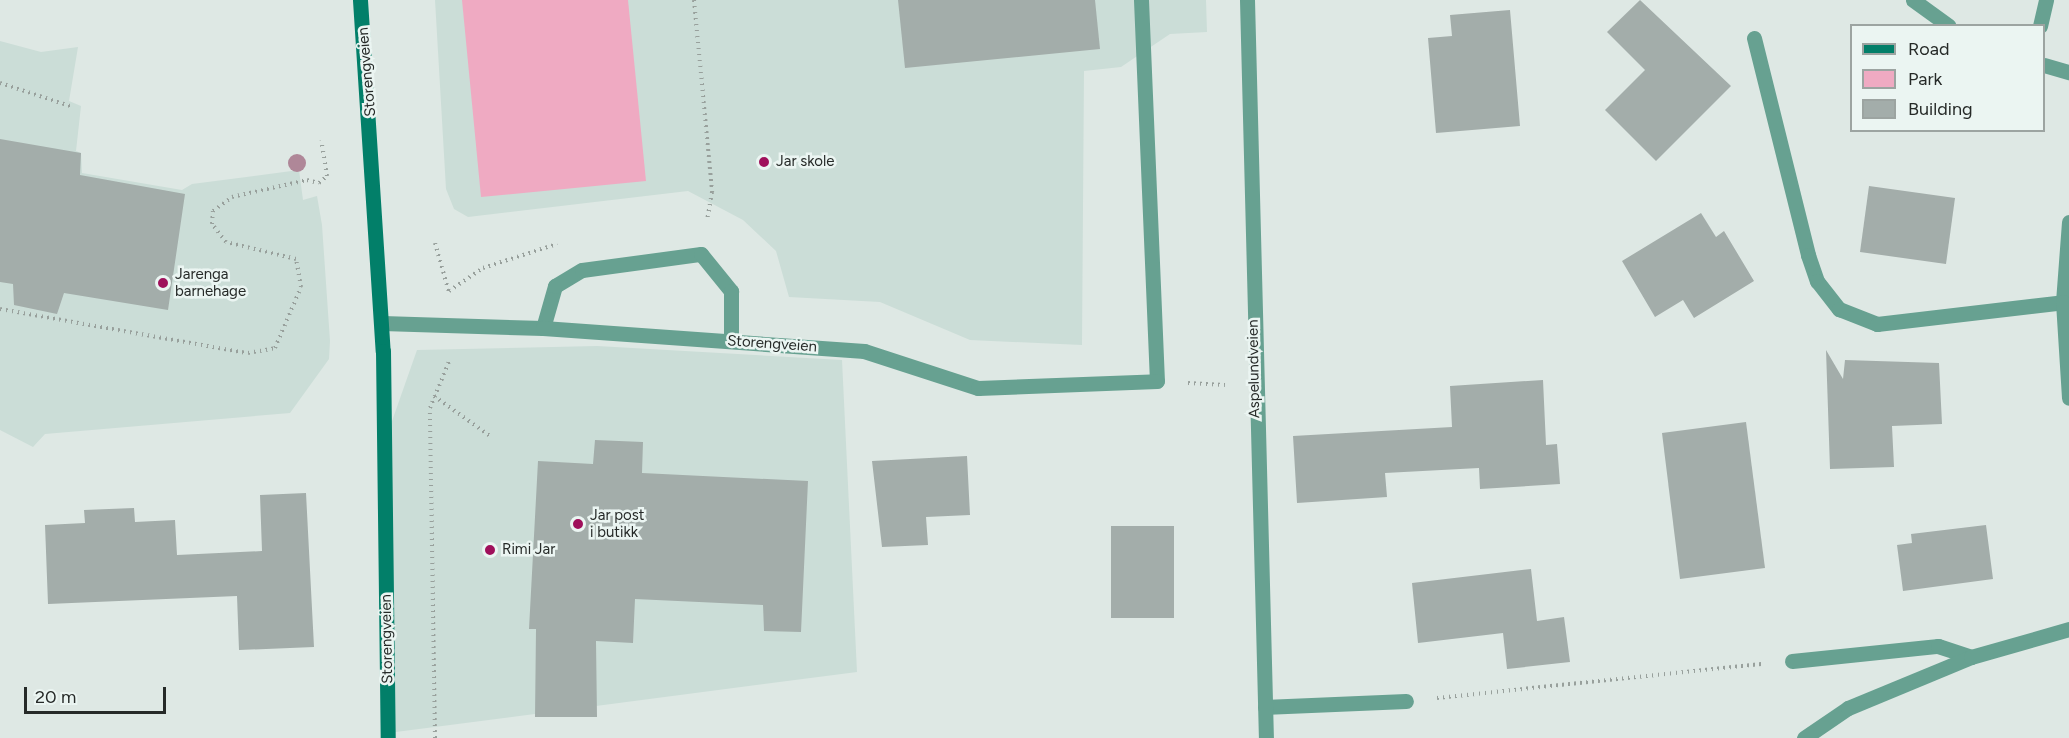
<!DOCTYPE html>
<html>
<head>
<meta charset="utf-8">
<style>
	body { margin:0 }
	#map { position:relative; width:2069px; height:738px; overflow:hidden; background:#dee8e4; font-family:Figtree,sans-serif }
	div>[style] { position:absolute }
	.built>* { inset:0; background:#cbddd7 }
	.green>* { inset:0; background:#efaac2 }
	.building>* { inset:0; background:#a3adaa }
	.path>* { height:4px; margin-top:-2px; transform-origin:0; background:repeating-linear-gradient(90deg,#98a09c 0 1.5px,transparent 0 6px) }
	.lane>* { height:15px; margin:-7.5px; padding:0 7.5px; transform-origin:7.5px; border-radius:7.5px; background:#67a191 }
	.street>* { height:15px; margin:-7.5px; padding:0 7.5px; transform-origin:7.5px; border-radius:7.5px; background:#67a191 }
	.secondary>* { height:15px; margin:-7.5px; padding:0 7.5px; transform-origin:7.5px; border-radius:7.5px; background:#027f69 }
	.trees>* { width:18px; height:18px; margin:-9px; border-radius:50%; background:#af8798 }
	.dots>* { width:16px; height:16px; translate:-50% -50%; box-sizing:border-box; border:3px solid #ebf5f2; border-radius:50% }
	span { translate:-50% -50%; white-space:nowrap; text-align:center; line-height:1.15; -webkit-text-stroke:5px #ebf5f2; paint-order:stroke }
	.street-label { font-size:15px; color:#262a28 }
	.poi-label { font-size:15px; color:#262a28 }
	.left { translate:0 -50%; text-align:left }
	.legend { position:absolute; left:1850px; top:24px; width:195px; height:108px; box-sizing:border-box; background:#ebf5f2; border:2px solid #9ca4a1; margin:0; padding:8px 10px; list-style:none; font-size:18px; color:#262a28 }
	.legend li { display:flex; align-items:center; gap:12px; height:30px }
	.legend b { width:30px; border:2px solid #9ca4a1 }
	.scale { position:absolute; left:24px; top:687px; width:142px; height:27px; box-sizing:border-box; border:3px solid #262a28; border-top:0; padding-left:8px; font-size:18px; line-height:21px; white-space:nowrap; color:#262a28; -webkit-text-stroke:4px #ebf5f2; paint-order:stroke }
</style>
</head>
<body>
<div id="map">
	<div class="built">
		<div style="clip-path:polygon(435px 0,1206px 0,1207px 32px,1170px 34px,1121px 67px,1084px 71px,1082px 345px,970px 340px,880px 302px,789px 297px,776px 251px,743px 220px,688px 191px,468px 217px,454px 209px,446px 189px)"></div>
		<div style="clip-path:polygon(0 41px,41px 52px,78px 47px,69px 101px,81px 106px,76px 151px,81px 153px,82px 173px,182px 190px,192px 184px,299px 170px,303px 200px,317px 196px,322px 225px,330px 341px,329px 359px,290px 413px,45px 434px,33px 447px,0 430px)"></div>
		<div style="clip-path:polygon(597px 346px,842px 360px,857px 672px,388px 733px,385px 441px,417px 350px)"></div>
	</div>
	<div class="green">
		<div style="clip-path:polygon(462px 0,628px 0,646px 181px,481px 197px)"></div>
	</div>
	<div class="building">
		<div style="clip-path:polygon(898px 0,1095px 0,1100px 49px,905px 68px)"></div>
		<div style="clip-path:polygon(1640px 0,1731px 86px,1656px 161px,1605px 110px,1645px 70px,1607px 32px)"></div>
		<div style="clip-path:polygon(1510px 10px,1520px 126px,1436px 133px,1428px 38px,1452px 36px,1450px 15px)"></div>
		<div style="clip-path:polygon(0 139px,81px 153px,80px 175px,185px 194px,168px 310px,64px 293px,57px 314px,14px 305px,13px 284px,0 282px)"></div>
		<div style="clip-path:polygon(1869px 186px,1955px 198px,1946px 264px,1860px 252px)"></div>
		<div style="clip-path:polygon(1701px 213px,1716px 237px,1724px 231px,1754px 281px,1694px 318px,1683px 300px,1655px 317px,1622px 261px)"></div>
		<div style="clip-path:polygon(1826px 350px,1843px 379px,1845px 360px,1939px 363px,1942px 424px,1892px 426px,1894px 467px,1830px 469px)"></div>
		<div style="clip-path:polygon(1543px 380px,1546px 445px,1557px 444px,1560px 484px,1480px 489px,1479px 468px,1385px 473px,1387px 497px,1297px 503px,1293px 436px,1452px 427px,1450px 386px)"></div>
		<div style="clip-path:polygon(1746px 422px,1765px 568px,1680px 579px,1662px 433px)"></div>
		<div style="clip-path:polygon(595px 440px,643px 442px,642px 473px,808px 481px,801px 632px,764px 631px,763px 605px,635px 599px,633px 643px,596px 641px,597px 717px,535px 717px,536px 629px,529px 629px,538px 461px,593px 464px)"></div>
		<div style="clip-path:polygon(967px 456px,970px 515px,926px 517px,928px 545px,882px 547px,872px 461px)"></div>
		<div style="clip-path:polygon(306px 493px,314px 647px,239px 650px,237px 596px,48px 604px,45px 525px,85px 523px,84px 510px,134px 508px,135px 522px,175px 520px,177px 555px,262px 551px,260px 495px)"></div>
		<div style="clip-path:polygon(1986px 525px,1993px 579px,1903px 591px,1897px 545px,1912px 543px,1911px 534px)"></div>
		<div style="clip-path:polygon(1111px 526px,1174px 526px,1174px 618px,1111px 618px)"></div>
		<div style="clip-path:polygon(1531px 569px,1537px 621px,1564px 617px,1570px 662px,1507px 669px,1503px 633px,1418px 643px,1412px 583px)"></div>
	</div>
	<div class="path">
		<div style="left:694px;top:0;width:193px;rotate:84.6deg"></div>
		<div style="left:712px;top:192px;width:29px;rotate:100deg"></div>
		<div style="left:0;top:83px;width:74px;rotate:18.2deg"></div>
		<div style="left:435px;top:243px;width:51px;rotate:74.1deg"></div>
		<div style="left:449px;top:291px;width:41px;rotate:-34.1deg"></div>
		<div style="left:483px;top:268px;width:78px;rotate:-18deg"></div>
		<div style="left:0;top:309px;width:252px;rotate:10.1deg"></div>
		<div style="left:248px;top:353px;width:27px;rotate:-10deg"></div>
		<div style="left:275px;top:348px;width:66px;rotate:-66.9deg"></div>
		<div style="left:301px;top:287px;width:28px;rotate:-100deg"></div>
		<div style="left:296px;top:259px;width:72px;rotate:-166.3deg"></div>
		<div style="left:226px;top:242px;width:23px;rotate:-128deg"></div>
		<div style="left:212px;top:224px;width:13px;rotate:-86deg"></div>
		<div style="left:213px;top:211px;width:24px;rotate:-36deg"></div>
		<div style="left:232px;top:197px;width:77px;rotate:-12.8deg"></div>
		<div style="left:307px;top:180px;width:12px;rotate:14deg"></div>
		<div style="left:319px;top:183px;width:11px;rotate:-41deg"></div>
		<div style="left:327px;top:176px;width:36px;rotate:-99deg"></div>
		<div style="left:1188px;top:383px;width:37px;rotate:3deg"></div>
		<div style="left:434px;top:396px;width:69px;rotate:35.5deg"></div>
		<div style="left:1437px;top:698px;width:326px;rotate:-6deg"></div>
		<div style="left:435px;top:738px;width:330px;rotate:-90.9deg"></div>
		<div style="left:430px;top:408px;width:53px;rotate:-67.8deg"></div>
	</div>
	<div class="lane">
		<div style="left:1141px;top:0;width:381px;rotate:87.6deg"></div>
		<div style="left:1913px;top:0;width:44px;rotate:35.8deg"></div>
		<div style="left:2040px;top:26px;width:27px;rotate:-77deg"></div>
		<div style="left:1754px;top:38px;width:224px;rotate:76deg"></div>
		<div style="left:1808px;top:255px;width:28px;rotate:71deg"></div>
		<div style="left:1817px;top:281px;width:36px;rotate:52deg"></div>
		<div style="left:1839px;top:309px;width:41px;rotate:21.5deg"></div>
		<div style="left:1877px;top:324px;width:187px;rotate:-6.7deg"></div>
		<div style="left:2044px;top:65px;width:26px;rotate:16deg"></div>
		<div style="left:543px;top:328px;width:44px;rotate:-74.1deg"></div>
		<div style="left:555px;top:286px;width:31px;rotate:-31deg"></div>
		<div style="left:582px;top:270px;width:120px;rotate:-7.7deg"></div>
		<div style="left:701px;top:254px;width:48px;rotate:51deg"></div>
		<div style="left:731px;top:291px;width:50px;rotate:90deg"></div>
		<div style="left:1792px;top:661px;width:147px;rotate:-5.9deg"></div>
		<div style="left:1938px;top:646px;width:35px;rotate:18deg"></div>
		<div style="left:1265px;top:707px;width:141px;rotate:-2.4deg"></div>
		<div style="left:1804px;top:738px;width:53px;rotate:-34.3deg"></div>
		<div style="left:1848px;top:708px;width:133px;rotate:-22.5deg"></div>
		<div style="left:1971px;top:657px;width:102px;rotate:-15.9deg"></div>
	</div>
	<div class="street">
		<div style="left:1247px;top:0;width:738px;rotate:88.53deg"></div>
		<div style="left:2069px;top:222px;width:80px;rotate:94.3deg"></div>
		<div style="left:2063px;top:302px;width:96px;rotate:86.4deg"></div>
		<div style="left:382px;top:323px;width:161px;rotate:1.8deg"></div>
		<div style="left:543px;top:328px;width:322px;rotate:4.1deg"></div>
		<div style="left:864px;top:351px;width:120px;rotate:18deg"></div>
		<div style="left:978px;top:388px;width:179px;rotate:-2.2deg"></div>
	</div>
	<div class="secondary">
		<div style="left:360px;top:0;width:352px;rotate:86.3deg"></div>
		<div style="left:383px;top:351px;width:387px;rotate:89.3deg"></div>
	</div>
	<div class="trees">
		<div style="left:297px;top:163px"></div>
	</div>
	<div class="dots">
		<div style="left:764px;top:162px;background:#9f105b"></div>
		<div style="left:163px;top:283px;background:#9f105b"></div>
		<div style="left:578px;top:524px;background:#9f105b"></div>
		<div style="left:490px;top:550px;background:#9f105b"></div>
	</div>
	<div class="street-label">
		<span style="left:367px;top:72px;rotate:-95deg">Storengveien</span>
		<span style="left:772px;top:344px;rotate:4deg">Storengveien</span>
		<span style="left:1254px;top:369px;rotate:-91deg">Aspelundveien</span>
		<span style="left:387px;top:639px;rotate:-91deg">Storengveien</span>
	</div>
	<div class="poi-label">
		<span class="left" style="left:776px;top:162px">Jar skole</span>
		<span class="left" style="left:175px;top:283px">Jarenga<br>barnehage</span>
		<span class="left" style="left:590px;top:524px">Jar post<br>i butikk</span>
		<span class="left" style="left:502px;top:550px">Rimi Jar</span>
	</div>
	<ul class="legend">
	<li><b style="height:8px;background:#027f69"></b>Road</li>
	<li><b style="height:16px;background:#efaac2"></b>Park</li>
	<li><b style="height:16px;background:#a3adaa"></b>Building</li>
	</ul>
	<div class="scale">20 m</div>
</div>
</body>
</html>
